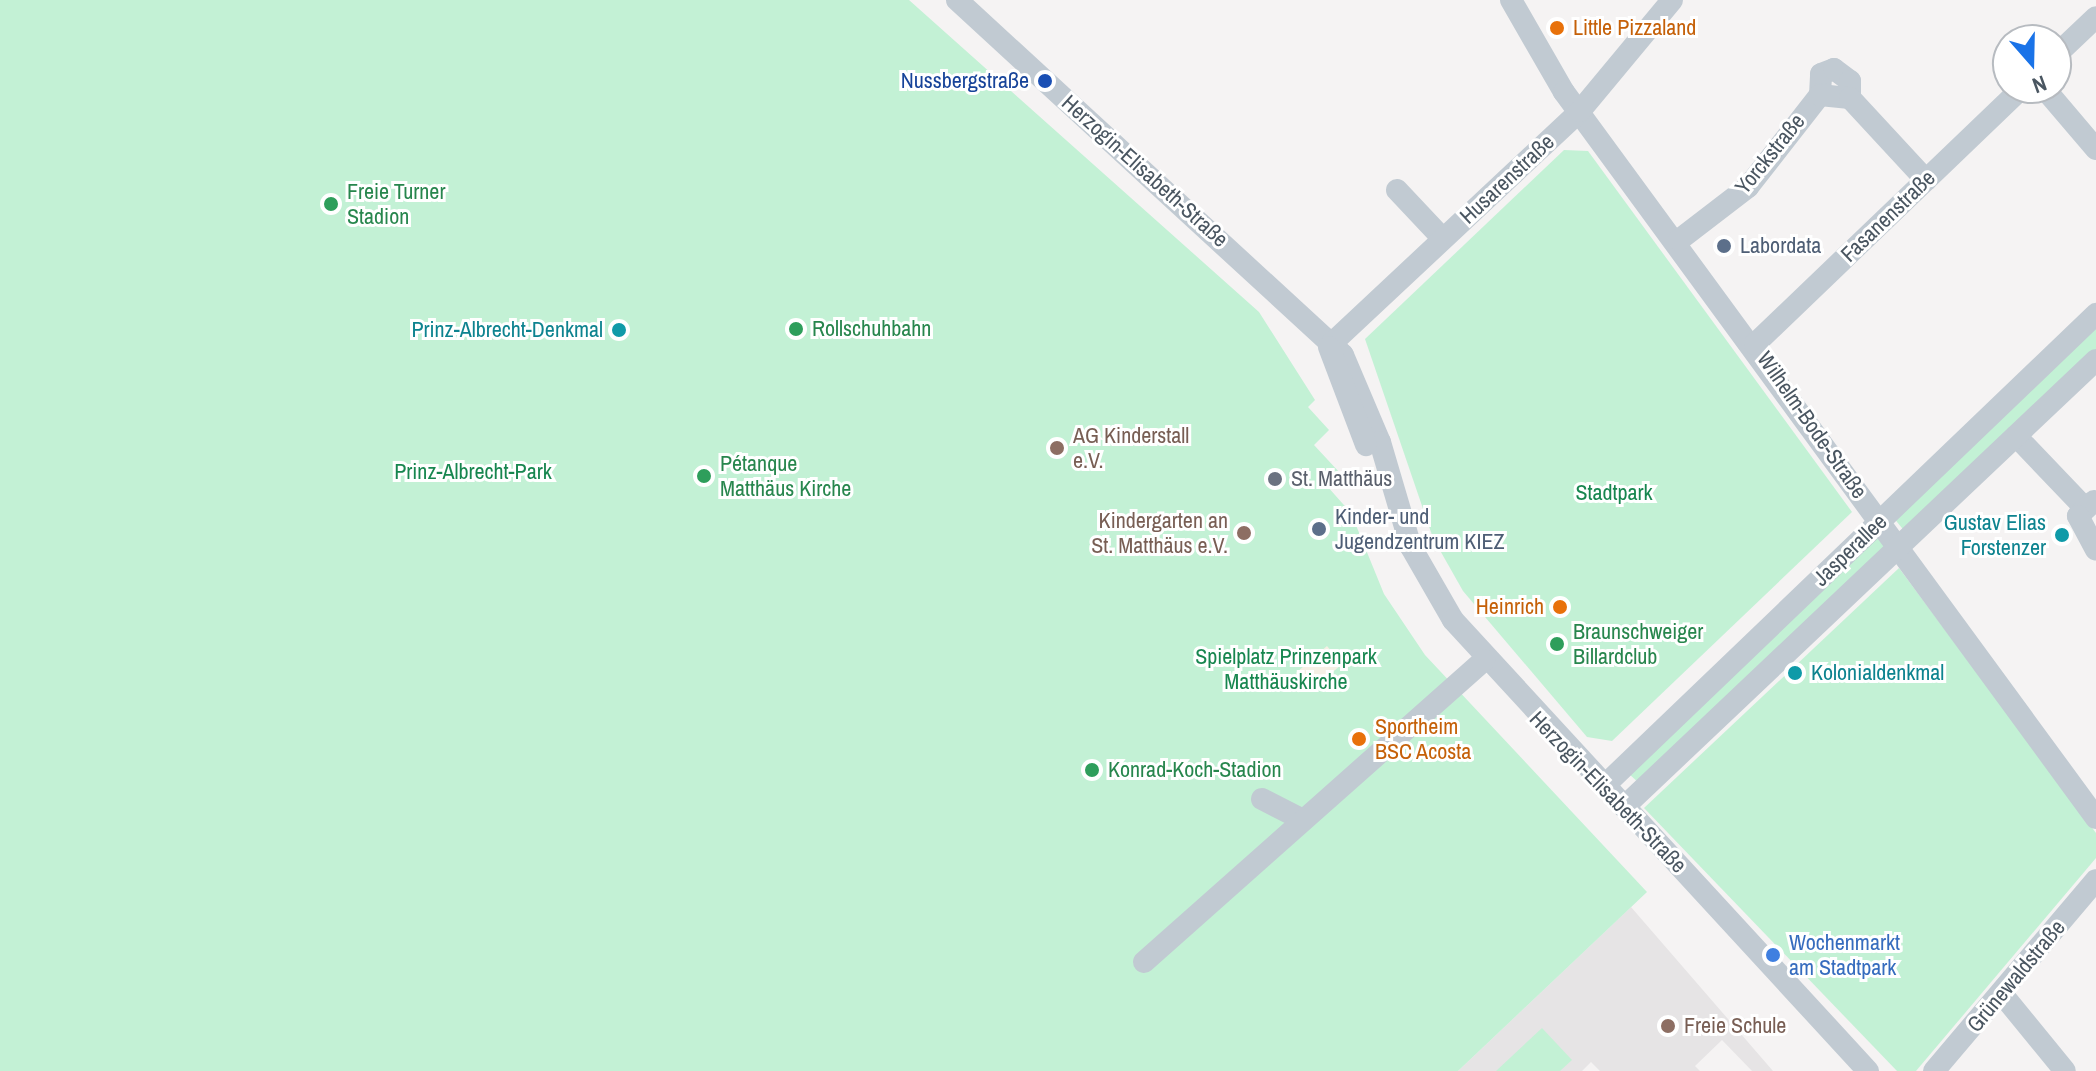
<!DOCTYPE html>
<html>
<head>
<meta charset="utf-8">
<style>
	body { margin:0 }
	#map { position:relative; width:2096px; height:1071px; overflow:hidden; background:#f5f3f3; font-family:"Archivo Narrow",sans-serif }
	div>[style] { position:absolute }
	.education>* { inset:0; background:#e6e4e5 }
	.green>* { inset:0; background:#c3f1d5 }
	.sand>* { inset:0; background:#f5f0e5 }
	.minor>* { height:22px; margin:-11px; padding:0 11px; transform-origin:11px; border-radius:11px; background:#c1cad2 }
	.dots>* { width:22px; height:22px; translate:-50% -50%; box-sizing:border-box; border:4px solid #fff; border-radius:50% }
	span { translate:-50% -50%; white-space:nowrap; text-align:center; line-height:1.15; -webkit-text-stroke:6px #fff; paint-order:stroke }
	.food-label { font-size:22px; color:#c56008 }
	.left { translate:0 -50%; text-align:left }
	.right { translate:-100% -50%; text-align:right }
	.transit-label { font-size:22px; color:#164399 }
	.street-label { font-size:22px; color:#4a5661 }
	.leisure-label { font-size:22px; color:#27864d }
	.service-label { font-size:22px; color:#4e5e75 }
	.culture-label { font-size:22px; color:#0d838f }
	.education-label { font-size:22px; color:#785e54 }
	.park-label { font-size:22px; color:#17864f }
	.worship-label { font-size:22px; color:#5b616d }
	.shop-label { font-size:22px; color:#366cbe }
	.north { position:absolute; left:1992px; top:24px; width:80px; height:80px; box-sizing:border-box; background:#fff; border:2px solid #b7bbc0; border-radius:50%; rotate:160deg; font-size:22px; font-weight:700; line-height:32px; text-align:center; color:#4a5661 }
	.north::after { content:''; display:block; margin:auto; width:28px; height:36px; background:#1a73e8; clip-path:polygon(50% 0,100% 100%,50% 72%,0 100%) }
</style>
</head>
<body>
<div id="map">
	<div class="education">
		<div style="clip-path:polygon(1631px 907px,1773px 1071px,1752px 1071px,1722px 1040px,1695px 1066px,1700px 1071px,1600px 1071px,1591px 1062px,1582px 1071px,1458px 1071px)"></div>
	</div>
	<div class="green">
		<div style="clip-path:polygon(0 0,909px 0,1259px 312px,1315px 400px,1308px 407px,1329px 430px,1314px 445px,1340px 473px,1327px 486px,1351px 513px,1384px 594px,1425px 655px,1647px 892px,1458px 1071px,0 1071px)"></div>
		<div style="clip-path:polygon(1564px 150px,1588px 151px,1852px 512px,1612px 741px,1587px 737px,1463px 591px,1433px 538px,1365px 339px)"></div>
		<div style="clip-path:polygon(2096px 323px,2096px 352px,1906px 533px,1893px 517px)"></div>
		<div style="clip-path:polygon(1877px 536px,1886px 548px,1640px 784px,1628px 773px)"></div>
		<div style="clip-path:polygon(1899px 568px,2096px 833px,2096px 858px,1916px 1071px,1897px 1071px,1644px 808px)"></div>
		<div style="clip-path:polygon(1542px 1028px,1572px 1060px,1560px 1071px,1496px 1071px)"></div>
	</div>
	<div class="sand">
		<div style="clip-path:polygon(1327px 646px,1342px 664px,1311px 691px,1296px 673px)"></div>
	</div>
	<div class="minor">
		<div style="left:957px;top:0;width:524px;rotate:42.6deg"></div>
		<div style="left:1343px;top:355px;width:95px;rotate:67deg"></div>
		<div style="left:1380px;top:442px;width:109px;rotate:73.6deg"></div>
		<div style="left:1411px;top:547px;width:84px;rotate:60.1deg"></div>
		<div style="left:1453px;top:620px;width:613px;rotate:47.38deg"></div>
		<div style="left:1511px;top:0;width:106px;rotate:60.1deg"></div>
		<div style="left:1564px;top:92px;width:900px;rotate:53.77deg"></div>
		<div style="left:2056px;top:55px;width:55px;rotate:-43.5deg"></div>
		<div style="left:2044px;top:88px;width:80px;rotate:49.6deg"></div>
		<div style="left:1820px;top:95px;width:21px;rotate:-87deg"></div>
		<div style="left:1821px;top:74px;width:14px;rotate:-21deg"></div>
		<div style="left:1834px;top:69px;width:20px;rotate:37deg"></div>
		<div style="left:1850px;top:81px;width:17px;rotate:90deg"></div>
		<div style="left:1397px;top:190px;width:67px;rotate:46.8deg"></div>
		<div style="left:1679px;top:240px;width:87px;rotate:-37.5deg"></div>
		<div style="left:1748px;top:187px;width:117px;rotate:-52deg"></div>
		<div style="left:1820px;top:95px;width:30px;rotate:6deg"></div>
		<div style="left:1850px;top:98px;width:112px;rotate:47.2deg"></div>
		<div style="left:1755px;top:344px;width:370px;rotate:-43.8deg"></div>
		<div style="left:1329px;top:346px;width:344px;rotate:-43.1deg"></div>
		<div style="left:1580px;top:111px;width:144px;rotate:-50.3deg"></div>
		<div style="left:1329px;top:347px;width:105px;rotate:69.3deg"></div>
		<div style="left:2016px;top:436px;width:97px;rotate:46.3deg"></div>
		<div style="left:2094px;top:501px;width:22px;rotate:137deg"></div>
		<div style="left:2078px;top:516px;width:38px;rotate:62deg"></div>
		<div style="left:1604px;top:786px;width:682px;rotate:-43.81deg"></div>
		<div style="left:1262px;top:799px;width:44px;rotate:27.1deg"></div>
		<div style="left:1624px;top:807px;width:650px;rotate:-43.44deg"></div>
		<div style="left:1144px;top:962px;width:455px;rotate:-41.6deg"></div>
		<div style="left:2002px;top:994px;width:99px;rotate:50.7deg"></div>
		<div style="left:1934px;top:1071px;width:250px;rotate:-49.7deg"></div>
	</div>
	<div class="dots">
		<div style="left:1557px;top:28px;background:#e8710a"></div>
		<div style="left:1045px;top:81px;background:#1a4fb4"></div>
		<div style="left:331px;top:204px;background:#2e9e5b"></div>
		<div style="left:1724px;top:246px;background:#5c6f8a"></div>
		<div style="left:796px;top:329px;background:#2e9e5b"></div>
		<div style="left:619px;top:330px;background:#0f9aa8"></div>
		<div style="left:1057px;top:448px;background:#8d6e63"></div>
		<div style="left:704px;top:476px;background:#2e9e5b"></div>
		<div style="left:1275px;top:479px;background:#6b7280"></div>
		<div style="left:1319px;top:529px;background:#5c6f8a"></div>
		<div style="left:1244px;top:533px;background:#8d6e63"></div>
		<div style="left:2062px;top:535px;background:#0f9aa8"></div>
		<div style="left:1560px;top:607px;background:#e8710a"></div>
		<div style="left:1557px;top:644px;background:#2e9e5b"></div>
		<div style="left:1795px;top:673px;background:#0f9aa8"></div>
		<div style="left:1359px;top:739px;background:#e8710a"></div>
		<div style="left:1092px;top:770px;background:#2e9e5b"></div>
		<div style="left:1773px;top:955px;background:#3f7fe0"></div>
		<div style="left:1668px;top:1026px;background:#8d6e63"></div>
	</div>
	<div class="food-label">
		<span class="left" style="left:1573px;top:28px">Little Pizzaland</span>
		<span class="right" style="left:1544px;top:607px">Heinrich</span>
		<span class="left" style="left:1375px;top:739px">Sportheim<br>BSC Acosta</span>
	</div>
	<div class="transit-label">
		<span class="right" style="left:1029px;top:81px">Nussbergstraße</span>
	</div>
	<div class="street-label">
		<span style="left:1770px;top:154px;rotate:-51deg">Yorckstraße</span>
		<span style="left:1145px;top:171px;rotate:42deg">Herzogin-Elisabeth-Straße</span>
		<span style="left:1507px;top:179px;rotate:-43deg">Husarenstraße</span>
		<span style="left:1888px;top:216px;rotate:-44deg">Fasanenstraße</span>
		<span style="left:1812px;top:425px;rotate:55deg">Wilhelm-Bode-Straße</span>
		<span style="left:1850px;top:550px;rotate:-44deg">Jasperallee</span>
		<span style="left:1608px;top:792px;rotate:46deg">Herzogin-Elisabeth-Straße</span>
		<span style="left:2016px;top:976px;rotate:-50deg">Grünewaldstraße</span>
	</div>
	<div class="leisure-label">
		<span class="left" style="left:347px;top:204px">Freie Turner<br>Stadion</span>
		<span class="left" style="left:812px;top:329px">Rollschuhbahn</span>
		<span class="left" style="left:720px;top:476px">Pétanque<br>Matthäus Kirche</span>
		<span class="left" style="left:1573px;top:644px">Braunschweiger<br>Billardclub</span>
		<span class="left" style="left:1108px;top:770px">Konrad-Koch-Stadion</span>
	</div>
	<div class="service-label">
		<span class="left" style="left:1740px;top:246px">Labordata</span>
		<span class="left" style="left:1335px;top:529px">Kinder- und<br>Jugendzentrum KIEZ</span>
	</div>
	<div class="culture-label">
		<span class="right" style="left:603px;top:330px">Prinz-Albrecht-Denkmal</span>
		<span class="right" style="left:2046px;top:535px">Gustav Elias<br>Forstenzer</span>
		<span class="left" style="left:1811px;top:673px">Kolonialdenkmal</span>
	</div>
	<div class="education-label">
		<span class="left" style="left:1073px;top:448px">AG Kinderstall<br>e.V.</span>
		<span class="right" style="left:1228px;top:533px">Kindergarten an<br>St. Matthäus e.V.</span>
		<span class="left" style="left:1684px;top:1026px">Freie Schule</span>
	</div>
	<div class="park-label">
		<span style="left:473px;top:472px">Prinz-Albrecht-Park</span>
		<span style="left:1614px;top:493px">Stadtpark</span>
		<span style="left:1286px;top:669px">Spielplatz Prinzenpark<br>Matthäuskirche</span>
	</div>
	<div class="worship-label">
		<span class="left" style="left:1291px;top:479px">St. Matthäus</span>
	</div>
	<div class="shop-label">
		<span class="left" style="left:1789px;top:955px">Wochenmarkt<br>am Stadtpark</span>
	</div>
	<div class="north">N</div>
</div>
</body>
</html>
